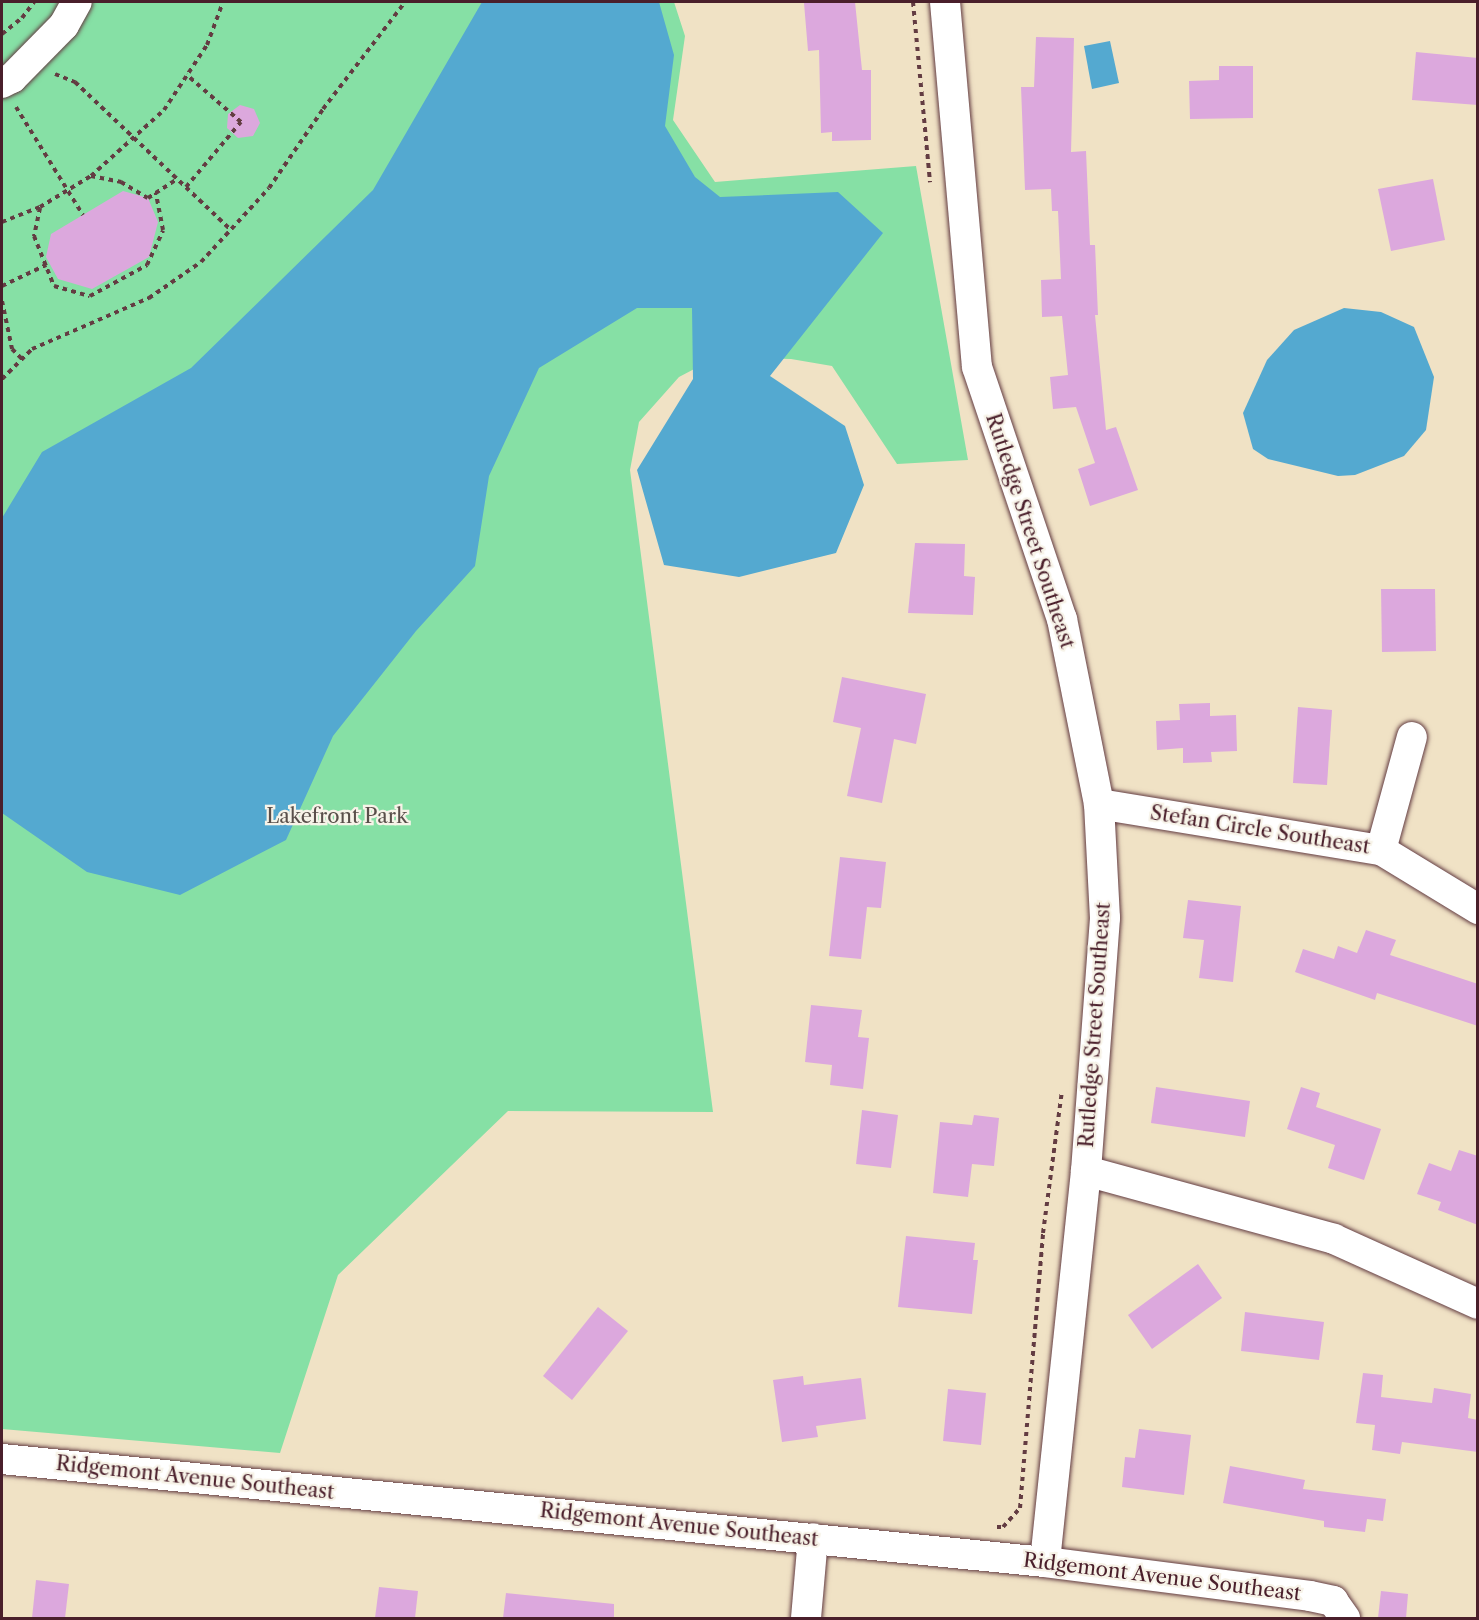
<!DOCTYPE html>
<html>
<head>
<meta charset="utf-8">
<style>
	body { margin:0 }
	#map { position:relative; width:1479px; height:1620px; overflow:hidden; background:#f0e2c5; font-family:"Libre Caslon Text",serif }
	div>[style] { position:absolute }
	.green>* { inset:0; background:#86e0a5 }
	.water>* { inset:0; background:#54a9d0 }
	.building>* { inset:0; background:#dca8dd }
	.path>* { height:4px; margin-top:-2px; transform-origin:0; background:repeating-linear-gradient(90deg,#633c42 0 4.5px,transparent 0 9px) }
	.roads { filter:drop-shadow(0 0 2px #633c42) drop-shadow(0 0 2px #633c42) }
	.minor>* { height:30px; margin:-15px; padding:0 15px; transform-origin:15px; border-radius:15px; background:#fff }
	span { translate:-50% -50%; white-space:nowrap; text-align:center; line-height:1.15; -webkit-text-stroke:4.5px #f7f3e8; paint-order:stroke }
	.street-label { font-size:20px; color:#4a1f2b }
	.park-label { font-size:20px; color:#594f4a }
	.frame { position:absolute; inset:0; border:3px solid #4a1f2b; pointer-events:none }
</style>
</head>
<body>
<div id="map">
	<div class="green">
		<div style="clip-path:polygon(2px 2px,674px 2px,685px 36px,673px 120px,715px 182px,916px 166px,968px 460px,897px 464px,832px 366px,791px 359px,717px 357px,679px 377px,639px 422px,630px 470px,713px 1112px,508px 1111px,338px 1275px,280px 1453px,2px 1429px)"></div>
	</div>
	<div class="water">
		<div style="clip-path:polygon(482px 2px,659px 2px,674px 55px,665px 126px,695px 177px,720px 197px,838px 192px,883px 233px,770px 376px,845px 426px,864px 485px,836px 553px,739px 577px,664px 565px,637px 470px,693px 379px,692px 308px,637px 308px,539px 368px,489px 476px,475px 566px,416px 631px,333px 736px,286px 840px,180px 895px,87px 872px,2px 813px,2px 518px,42px 452px,191px 368px,373px 190px)"></div>
		<div style="clip-path:polygon(1110px 41px,1119px 83px,1092px 89px,1084px 46px)"></div>
		<div style="clip-path:polygon(1344px 308px,1381px 312px,1414px 327px,1434px 377px,1426px 430px,1404px 456px,1355px 475px,1338px 476px,1268px 459px,1253px 449px,1243px 413px,1267px 360px,1294px 330px)"></div>
	</div>
	<div class="building">
		<div style="clip-path:polygon(855px 2px,862px 70px,871px 70px,871px 140px,832px 141px,832px 132px,821px 133px,819px 50px,808px 51px,804px 3px)"></div>
		<div style="clip-path:polygon(1036px 37px,1074px 38px,1071px 152px,1086px 151px,1090px 245px,1095px 245px,1098px 315px,1095px 315px,1106px 430px,1116px 427px,1138px 490px,1090px 506px,1078px 469px,1095px 463px,1076px 407px,1053px 409px,1050px 377px,1068px 375px,1062px 316px,1042px 317px,1041px 280px,1061px 279px,1058px 211px,1052px 211px,1051px 189px,1025px 190px,1021px 87px,1034px 87px)"></div>
		<div style="clip-path:polygon(1416px 52px,1478px 58px,1478px 105px,1412px 100px)"></div>
		<div style="clip-path:polygon(1219px 66px,1253px 66px,1253px 118px,1190px 119px,1189px 81px,1219px 80px)"></div>
		<div style="clip-path:polygon(240px 105px,254px 109px,260px 123px,253px 136px,238px 138px,227px 128px,228px 114px)"></div>
		<div style="clip-path:polygon(1433px 179px,1445px 240px,1391px 251px,1378px 189px)"></div>
		<div style="clip-path:polygon(123px 191px,148px 198px,158px 222px,149px 257px,92px 289px,58px 279px,46px 257px,51px 234px)"></div>
		<div style="clip-path:polygon(915px 543px,965px 544px,964px 576px,975px 577px,973px 615px,908px 613px)"></div>
		<div style="clip-path:polygon(1381px 589px,1435px 589px,1436px 651px,1382px 652px)"></div>
		<div style="clip-path:polygon(842px 677px,926px 694px,916px 744px,894px 739px,882px 803px,847px 796px,861px 728px,833px 722px)"></div>
		<div style="clip-path:polygon(1210px 703px,1210px 716px,1236px 715px,1237px 751px,1211px 752px,1212px 762px,1183px 763px,1183px 748px,1157px 750px,1156px 721px,1180px 720px,1179px 704px)"></div>
		<div style="clip-path:polygon(1298px 707px,1332px 710px,1327px 785px,1293px 783px)"></div>
		<div style="clip-path:polygon(840px 857px,886px 862px,881px 908px,867px 907px,861px 959px,829px 956px)"></div>
		<div style="clip-path:polygon(1188px 900px,1241px 906px,1233px 982px,1199px 978px,1204px 940px,1183px 938px)"></div>
		<div style="clip-path:polygon(1366px 930px,1396px 940px,1390px 955px,1478px 984px,1478px 1026px,1377px 993px,1375px 1000px,1295px 972px,1303px 949px,1334px 959px,1338px 946px,1357px 953px)"></div>
		<div style="clip-path:polygon(811px 1005px,862px 1010px,858px 1037px,869px 1038px,863px 1089px,830px 1085px,832px 1065px,805px 1062px)"></div>
		<div style="clip-path:polygon(1156px 1087px,1250px 1101px,1245px 1137px,1151px 1123px)"></div>
		<div style="clip-path:polygon(1301px 1087px,1320px 1093px,1316px 1107px,1381px 1129px,1364px 1180px,1328px 1168px,1335px 1145px,1287px 1129px)"></div>
		<div style="clip-path:polygon(862px 1110px,898px 1115px,891px 1168px,856px 1164px)"></div>
		<div style="clip-path:polygon(974px 1115px,999px 1118px,994px 1166px,972px 1164px,968px 1197px,933px 1193px,940px 1122px,972px 1125px)"></div>
		<div style="clip-path:polygon(1459px 1150px,1478px 1156px,1478px 1225px,1438px 1210px,1441px 1202px,1417px 1194px,1429px 1163px,1451px 1171px)"></div>
		<div style="clip-path:polygon(906px 1236px,975px 1243px,973px 1260px,978px 1260px,972px 1314px,898px 1307px)"></div>
		<div style="clip-path:polygon(1198px 1264px,1222px 1298px,1152px 1349px,1128px 1315px)"></div>
		<div style="clip-path:polygon(598px 1307px,628px 1331px,572px 1400px,543px 1376px)"></div>
		<div style="clip-path:polygon(1245px 1312px,1324px 1322px,1319px 1360px,1241px 1351px)"></div>
		<div style="clip-path:polygon(1363px 1373px,1383px 1375px,1381px 1397px,1432px 1403px,1434px 1388px,1471px 1394px,1468px 1418px,1478px 1420px,1478px 1452px,1402px 1442px,1400px 1454px,1372px 1450px,1375px 1425px,1356px 1423px)"></div>
		<div style="clip-path:polygon(803px 1376px,804px 1385px,861px 1378px,866px 1419px,816px 1426px,818px 1437px,782px 1442px,773px 1380px)"></div>
		<div style="clip-path:polygon(948px 1389px,986px 1393px,981px 1445px,943px 1441px)"></div>
		<div style="clip-path:polygon(1139px 1429px,1191px 1435px,1184px 1495px,1122px 1487px,1125px 1457px,1135px 1458px)"></div>
		<div style="clip-path:polygon(1230px 1466px,1305px 1480px,1303px 1489px,1386px 1499px,1383px 1521px,1367px 1519px,1365px 1532px,1324px 1527px,1324px 1521px,1223px 1503px)"></div>
		<div style="clip-path:polygon(36px 1580px,69px 1584px,65px 1618px,32px 1618px)"></div>
		<div style="clip-path:polygon(379px 1587px,418px 1591px,415px 1618px,375px 1618px)"></div>
		<div style="clip-path:polygon(1381px 1591px,1408px 1594px,1406px 1618px,1378px 1618px)"></div>
		<div style="clip-path:polygon(506px 1593px,614px 1604px,614px 1618px,503px 1618px)"></div>
	</div>
	<div class="path">
		<div style="left:913px;top:2px;width:181px;rotate:84.6deg"></div>
		<div style="left:2px;top:34px;width:26px;rotate:-39deg"></div>
		<div style="left:22px;top:18px;width:20px;rotate:-53deg"></div>
		<div style="left:55px;top:74px;width:22px;rotate:22deg"></div>
		<div style="left:75px;top:82px;width:215px;rotate:43.5deg"></div>
		<div style="left:16px;top:107px;width:127px;rotate:58.2deg"></div>
		<div style="left:91px;top:176px;width:31px;rotate:11deg"></div>
		<div style="left:121px;top:182px;width:31px;rotate:31deg"></div>
		<div style="left:148px;top:198px;width:35px;rotate:-33deg"></div>
		<div style="left:186px;top:187px;width:85px;rotate:-49.8deg"></div>
		<div style="left:241px;top:122px;width:72px;rotate:-139deg"></div>
		<div style="left:40px;top:208px;width:29px;rotate:102deg"></div>
		<div style="left:34px;top:236px;width:54px;rotate:68.2deg"></div>
		<div style="left:54px;top:286px;width:37px;rotate:16deg"></div>
		<div style="left:90px;top:296px;width:65px;rotate:-28.5deg"></div>
		<div style="left:147px;top:265px;width:38px;rotate:-65deg"></div>
		<div style="left:163px;top:230px;width:38px;rotate:-101deg"></div>
		<div style="left:2px;top:222px;width:41px;rotate:-21.5deg"></div>
		<div style="left:40px;top:207px;width:60px;rotate:-31.3deg"></div>
		<div style="left:91px;top:176px;width:98px;rotate:-42.1deg"></div>
		<div style="left:164px;top:110px;width:78px;rotate:-56.5deg"></div>
		<div style="left:207px;top:45px;width:46px;rotate:-69.6deg"></div>
		<div style="left:2px;top:286px;width:49px;rotate:-25.5deg"></div>
		<div style="left:2px;top:301px;width:49px;rotate:78.2deg"></div>
		<div style="left:12px;top:349px;width:14px;rotate:45deg"></div>
		<div style="left:2px;top:379px;width:42px;rotate:-45deg"></div>
		<div style="left:32px;top:349px;width:128px;rotate:-23.6deg"></div>
		<div style="left:149px;top:298px;width:63px;rotate:-34.7deg"></div>
		<div style="left:201px;top:262px;width:100px;rotate:-47.4deg"></div>
		<div style="left:269px;top:188px;width:96px;rotate:-55.6deg"></div>
		<div style="left:323px;top:109px;width:135px;rotate:-52.5deg"></div>
		<div style="left:997px;top:1527px;width:6px"></div>
		<div style="left:1003px;top:1527px;width:25px;rotate:-48deg"></div>
		<div style="left:1020px;top:1508px;width:276px;rotate:-85.2deg"></div>
		<div style="left:1043px;top:1233px;width:144px;rotate:-82.4deg"></div>
	</div>
	<div class="roads">
		<div class="minor">
			<div style="left:945px;top:2px;width:366px;rotate:85deg"></div>
			<div style="left:977px;top:367px;width:266px;rotate:71.4deg"></div>
			<div style="left:1062px;top:619px;width:189px;rotate:78.7deg"></div>
			<div style="left:1099px;top:804px;width:114px;rotate:87deg"></div>
			<div style="left:1105px;top:918px;width:254px;rotate:94.3deg"></div>
			<div style="left:1086px;top:1171px;width:393px;rotate:96deg"></div>
			<div style="left:2px;top:83px;width:11px;rotate:-27deg"></div>
			<div style="left:12px;top:78px;width:74px;rotate:-45.5deg"></div>
			<div style="left:64px;top:25px;width:26px;rotate:-61deg"></div>
			<div style="left:1099px;top:804px;width:286px;rotate:9.3deg"></div>
			<div style="left:1381px;top:850px;width:114px;rotate:31.3deg"></div>
			<div style="left:1381px;top:850px;width:117px;rotate:-74.7deg"></div>
			<div style="left:1086px;top:1171px;width:257px;rotate:15.3deg"></div>
			<div style="left:1334px;top:1239px;width:158px;rotate:24.3deg"></div>
			<div style="left:2px;top:1459px;width:1048px;rotate:5.64deg"></div>
			<div style="left:1045px;top:1562px;width:267px;rotate:7.3deg"></div>
			<div style="left:1310px;top:1596px;width:24px;rotate:12deg"></div>
			<div style="left:1333px;top:1601px;width:21px;rotate:55deg"></div>
			<div style="left:806px;top:1618px;width:80px;rotate:-85deg"></div>
		</div>
	</div>
	<div class="street-label">
		<span style="left:1030px;top:531px;rotate:72deg">Rutledge Street Southeast</span>
		<span style="left:1260px;top:830px;rotate:9deg">Stefan Circle Southeast</span>
		<span style="left:1095px;top:1025px;rotate:-86deg">Rutledge Street Southeast</span>
		<span style="left:195px;top:1478px;rotate:6deg">Ridgemont Avenue Southeast</span>
		<span style="left:679px;top:1525px;rotate:6deg">Ridgemont Avenue Southeast</span>
		<span style="left:1162px;top:1577px;rotate:7deg">Ridgemont Avenue Southeast</span>
	</div>
	<div class="park-label">
		<span style="left:337px;top:816px">Lakefront Park</span>
	</div>
	<div class="frame"></div>
</div>
</body>
</html>
